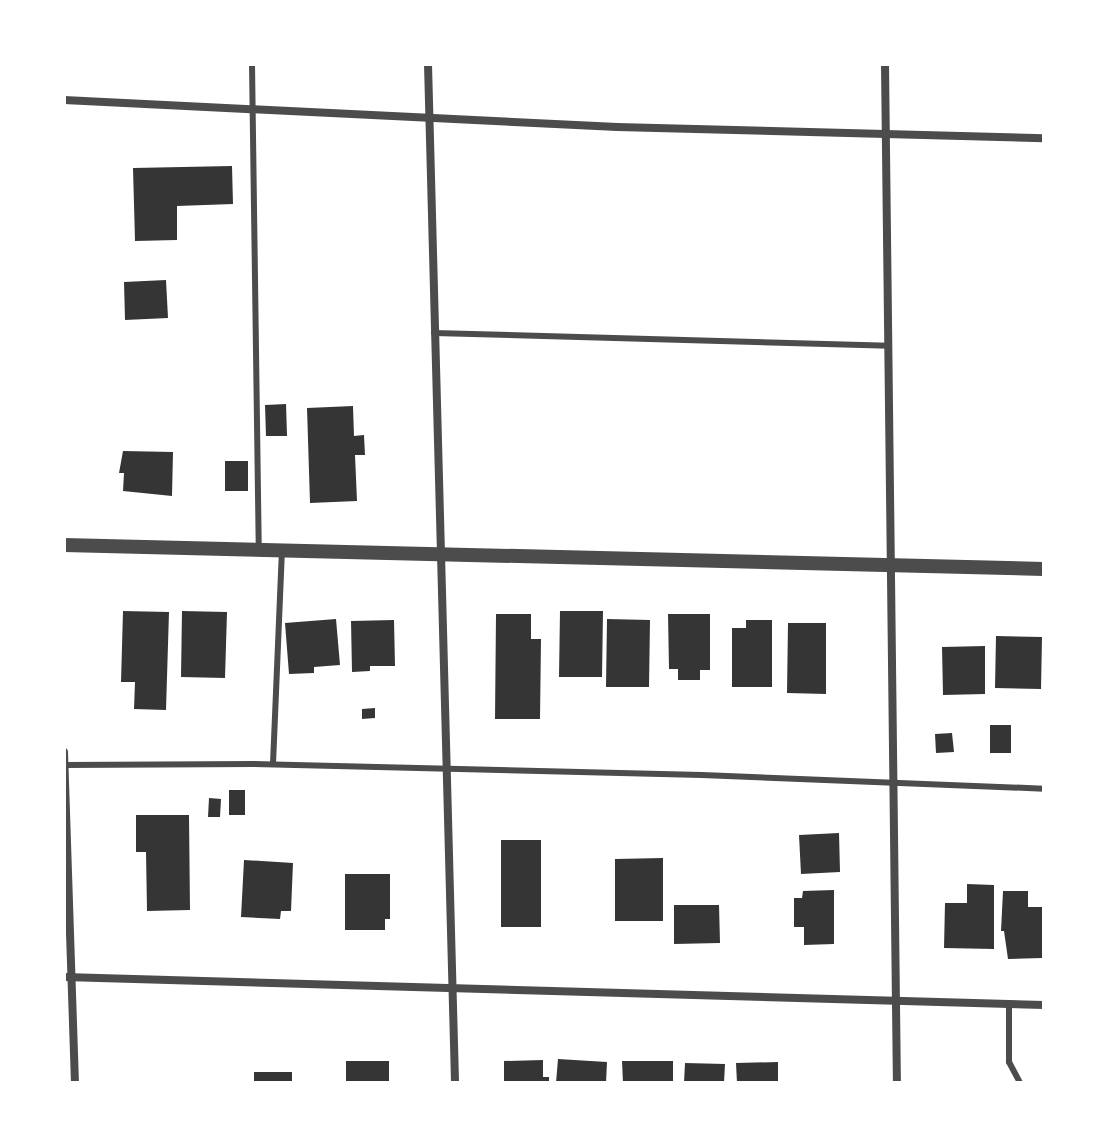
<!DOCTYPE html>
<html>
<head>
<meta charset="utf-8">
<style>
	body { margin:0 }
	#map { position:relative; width:1108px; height:1147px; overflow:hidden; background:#fff; font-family:"Public Sans",sans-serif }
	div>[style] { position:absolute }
	.building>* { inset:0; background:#353535 }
	.service>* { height:6px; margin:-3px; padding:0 3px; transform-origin:3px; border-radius:3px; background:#4c4c4c }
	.minor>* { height:8px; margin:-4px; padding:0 4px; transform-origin:4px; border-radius:4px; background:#4c4c4c }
	.tertiary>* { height:14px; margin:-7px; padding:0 7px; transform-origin:7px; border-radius:7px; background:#4c4c4c }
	span { translate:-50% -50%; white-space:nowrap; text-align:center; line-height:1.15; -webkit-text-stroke:7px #fff; paint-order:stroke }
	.frame { position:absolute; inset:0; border:66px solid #fff; pointer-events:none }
</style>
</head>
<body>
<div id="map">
	<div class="building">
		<div style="clip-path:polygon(232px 166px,233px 204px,177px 206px,177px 240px,135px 241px,133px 168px)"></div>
		<div style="clip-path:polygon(166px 280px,168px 318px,125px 320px,124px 282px)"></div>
		<div style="clip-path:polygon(286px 404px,287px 436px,266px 436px,265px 405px)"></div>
		<div style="clip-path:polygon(353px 406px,354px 436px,364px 435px,365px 455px,355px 455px,357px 501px,310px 503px,307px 408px)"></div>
		<div style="clip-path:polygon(123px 451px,173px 452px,172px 496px,123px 491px,124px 473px,119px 473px)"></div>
		<div style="clip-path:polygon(225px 461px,248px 461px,248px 491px,225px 491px)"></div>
		<div style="clip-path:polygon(123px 611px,169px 612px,166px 710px,134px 709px,135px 682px,121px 682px)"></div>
		<div style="clip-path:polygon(182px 611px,227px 612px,225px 678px,181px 677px)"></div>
		<div style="clip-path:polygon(560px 611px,603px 611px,602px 677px,559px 677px)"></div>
		<div style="clip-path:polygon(496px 614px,531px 614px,531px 639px,541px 639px,540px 719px,495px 719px)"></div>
		<div style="clip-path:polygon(668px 614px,710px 614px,710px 670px,700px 670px,700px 680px,678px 680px,678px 669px,669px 669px)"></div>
		<div style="clip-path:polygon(336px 619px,340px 665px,314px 667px,314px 673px,289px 674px,285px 623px)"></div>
		<div style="clip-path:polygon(607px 619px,650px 620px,649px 687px,606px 687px)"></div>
		<div style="clip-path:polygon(394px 620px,395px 666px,370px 666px,370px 671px,352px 672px,351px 621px)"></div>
		<div style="clip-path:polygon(746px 620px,772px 620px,772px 687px,732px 687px,732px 628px,746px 628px)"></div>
		<div style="clip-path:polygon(788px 623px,826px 623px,826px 694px,787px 693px)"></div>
		<div style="clip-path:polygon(996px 636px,1042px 637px,1041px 689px,995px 688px)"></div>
		<div style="clip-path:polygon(985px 646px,985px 694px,943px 695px,942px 647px)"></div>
		<div style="clip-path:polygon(375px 708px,375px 718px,362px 719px,362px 709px)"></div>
		<div style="clip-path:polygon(990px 725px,1011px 725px,1011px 753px,990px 753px)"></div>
		<div style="clip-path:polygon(952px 733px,954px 752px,936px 753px,935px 734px)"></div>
		<div style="clip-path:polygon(229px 790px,245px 790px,245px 815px,229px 815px)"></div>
		<div style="clip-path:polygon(209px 798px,221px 799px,220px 817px,208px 817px)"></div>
		<div style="clip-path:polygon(136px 815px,189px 815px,190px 910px,147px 911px,146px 852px,136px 852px)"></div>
		<div style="clip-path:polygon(839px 833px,840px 872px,801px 874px,799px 835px)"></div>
		<div style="clip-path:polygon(501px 840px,541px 840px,541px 927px,501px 927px)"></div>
		<div style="clip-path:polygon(663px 858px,663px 921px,615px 921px,615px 859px)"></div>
		<div style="clip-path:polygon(244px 860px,293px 863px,291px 911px,281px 911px,280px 919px,241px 917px)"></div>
		<div style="clip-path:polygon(345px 874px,390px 874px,390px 919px,385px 919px,385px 930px,345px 930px)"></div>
		<div style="clip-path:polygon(967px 884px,994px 885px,994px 949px,944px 948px,945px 903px,967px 903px)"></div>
		<div style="clip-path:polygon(834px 890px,834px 944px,804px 945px,804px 927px,794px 927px,794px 898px,802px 898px,803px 891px)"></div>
		<div style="clip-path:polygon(1003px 891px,1028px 891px,1028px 907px,1044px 907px,1042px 958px,1008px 959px,1004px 931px,1001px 931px)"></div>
		<div style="clip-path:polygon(674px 905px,719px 905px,720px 943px,674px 944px)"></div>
		<div style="clip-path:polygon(558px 1059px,607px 1062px,606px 1083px,556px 1083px)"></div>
		<div style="clip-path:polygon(543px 1060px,543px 1077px,549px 1077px,549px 1083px,504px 1083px,504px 1061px)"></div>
		<div style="clip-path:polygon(346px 1061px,389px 1061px,389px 1083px,346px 1083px)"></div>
		<div style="clip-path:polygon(622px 1061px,673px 1061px,673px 1083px,623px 1083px)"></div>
		<div style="clip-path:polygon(778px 1062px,778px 1083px,737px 1083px,736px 1063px)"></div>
		<div style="clip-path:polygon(685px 1063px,725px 1064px,724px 1083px,684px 1083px)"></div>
		<div style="clip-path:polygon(254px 1072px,292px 1072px,292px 1083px,254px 1083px)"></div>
	</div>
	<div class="service">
		<div style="left:252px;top:64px;width:483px;rotate:89.2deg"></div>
		<div style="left:434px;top:333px;width:455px;rotate:1.6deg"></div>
		<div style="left:273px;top:764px;width:212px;rotate:-87.6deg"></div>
		<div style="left:64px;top:765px;width:190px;rotate:-0.3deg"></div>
		<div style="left:254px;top:764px;width:448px;rotate:1.4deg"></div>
		<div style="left:702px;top:775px;width:342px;rotate:2.3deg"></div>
		<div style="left:1009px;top:1003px;width:59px;rotate:90deg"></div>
		<div style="left:1009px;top:1062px;width:24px;rotate:62deg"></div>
	</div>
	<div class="minor">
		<div style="left:428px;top:64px;width:1019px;rotate:88.48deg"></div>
		<div style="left:885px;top:64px;width:1019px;rotate:89.33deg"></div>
		<div style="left:64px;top:100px;width:554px;rotate:2.8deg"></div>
		<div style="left:617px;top:127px;width:427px;rotate:1.5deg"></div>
		<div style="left:64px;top:752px;width:331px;rotate:88.1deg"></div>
		<div style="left:64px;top:977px;width:980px;rotate:1.64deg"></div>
	</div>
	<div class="tertiary">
		<div style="left:64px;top:545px;width:980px;rotate:1.4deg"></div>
	</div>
	<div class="frame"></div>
</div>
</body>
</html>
